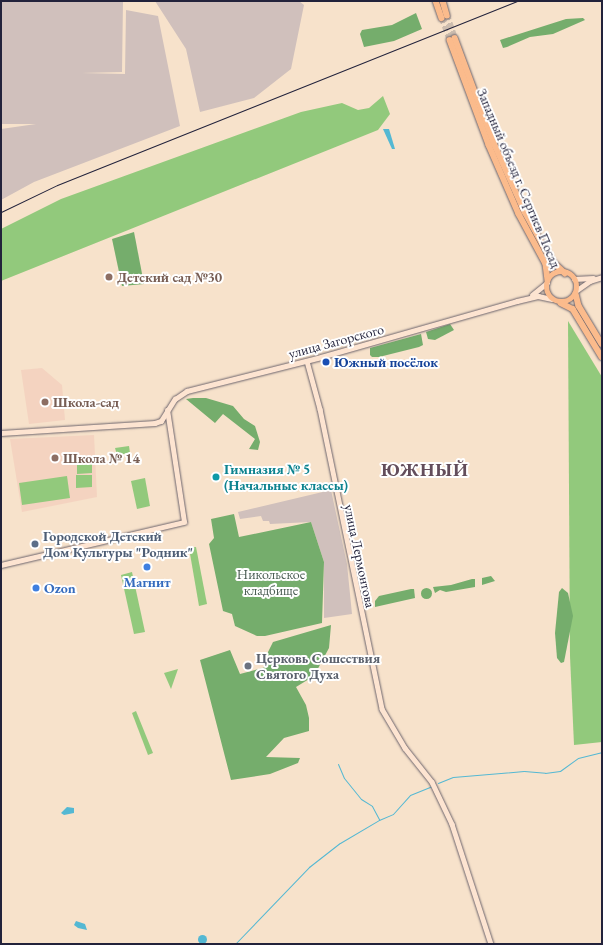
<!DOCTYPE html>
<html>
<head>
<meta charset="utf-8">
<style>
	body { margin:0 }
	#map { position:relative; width:603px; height:945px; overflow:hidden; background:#f7e2cb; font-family:"EB Garamond",serif }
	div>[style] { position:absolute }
	.built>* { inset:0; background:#f4d3c0 }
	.industrial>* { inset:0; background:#d0c0bc }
	.green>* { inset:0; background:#92c97c }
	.forest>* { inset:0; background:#75ad6c }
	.round { border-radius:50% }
	.water>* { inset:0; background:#54b8d3 }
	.stream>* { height:1px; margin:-0.5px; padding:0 0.5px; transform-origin:0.5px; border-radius:0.5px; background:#54b8d3 }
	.primary-tunnel>* { height:5.5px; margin-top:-2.75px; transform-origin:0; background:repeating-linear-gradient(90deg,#ccbcae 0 5.5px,transparent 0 8.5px) }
	.roads { filter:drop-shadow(0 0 1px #6d656d) drop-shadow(0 0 1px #6d656d) }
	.secondary>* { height:4.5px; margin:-2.25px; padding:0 2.25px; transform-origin:2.25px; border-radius:2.25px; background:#fde4d1 }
	.primary>* { height:5.5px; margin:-2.75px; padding:0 2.75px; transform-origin:2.75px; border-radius:2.75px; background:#fbbb8c }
	.primary>.ring { margin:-2.75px; padding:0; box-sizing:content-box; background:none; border:5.5px solid #fbbb8c; border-radius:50% }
	.rail>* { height:1px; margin:-0.5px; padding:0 0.5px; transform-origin:0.5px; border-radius:0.5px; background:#22223b }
	.dots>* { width:11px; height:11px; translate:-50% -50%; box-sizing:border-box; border:2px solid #fff; border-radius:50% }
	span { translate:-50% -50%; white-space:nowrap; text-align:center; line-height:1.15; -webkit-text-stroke:4px #fff; paint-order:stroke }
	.street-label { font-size:14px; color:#22223b }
	.education-label { font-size:14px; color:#785e54; font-weight:700 }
	.left { translate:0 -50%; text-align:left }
	.transit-label { font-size:14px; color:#164399; font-weight:700 }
	.culture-label { font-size:14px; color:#0d838f; font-weight:700 }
	.service-label { font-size:14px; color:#4e5e75; font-weight:700 }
	.park-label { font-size:14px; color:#495c52 }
	.shop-label { font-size:14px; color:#366cbe; font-weight:700 }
	.worship-label { font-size:14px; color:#5b616d; font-weight:700 }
	.district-label { font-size:18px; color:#634d5b; font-weight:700; letter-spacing:1px }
	.frame { position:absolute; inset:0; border:2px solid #22223b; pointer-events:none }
</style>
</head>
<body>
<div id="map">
	<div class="built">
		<div style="clip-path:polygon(42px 368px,62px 385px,65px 420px,29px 424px,21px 370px)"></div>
		<div style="clip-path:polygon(94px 435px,97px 497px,22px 512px,10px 439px)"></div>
	</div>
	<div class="industrial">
		<div style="clip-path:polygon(1px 1px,123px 1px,122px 72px,82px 73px,125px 74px,126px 10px,158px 16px,180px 126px,34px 182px,1px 200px,1px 129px,36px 124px,1px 124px)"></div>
		<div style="clip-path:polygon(155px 1px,299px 1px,304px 5px,291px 69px,254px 98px,200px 112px,186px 49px)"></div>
		<div style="clip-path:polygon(331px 490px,347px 564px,352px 614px,324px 618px,324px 562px,311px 522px,270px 524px,269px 521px,263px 521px,261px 516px,240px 519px,238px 512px)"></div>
	</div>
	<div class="green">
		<div style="clip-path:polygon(383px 96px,390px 114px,378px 130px,1px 281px,1px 229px,61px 199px,301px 112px,342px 103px,358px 110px,369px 108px)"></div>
		<div style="clip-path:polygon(568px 321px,602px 377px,602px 742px,574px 745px,570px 656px)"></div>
		<div style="clip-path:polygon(129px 446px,130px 453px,117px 455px,115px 448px)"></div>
		<div style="clip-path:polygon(92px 464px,92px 473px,77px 474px,77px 465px)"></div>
		<div style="clip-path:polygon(76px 475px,92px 475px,92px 487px,76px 488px)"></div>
		<div style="clip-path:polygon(67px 476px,70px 498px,22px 505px,19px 483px)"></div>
		<div style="clip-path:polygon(145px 478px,150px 506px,137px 509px,131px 481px)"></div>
		<div style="clip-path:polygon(196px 547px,207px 604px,199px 606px,189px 548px)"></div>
		<div style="clip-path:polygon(132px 572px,145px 632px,134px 634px,121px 575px)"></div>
		<div style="clip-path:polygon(178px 669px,171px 689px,164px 673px)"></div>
		<div style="clip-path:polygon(136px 711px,153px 753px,148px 755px,132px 713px)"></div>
	</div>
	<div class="forest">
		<div style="clip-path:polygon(416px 13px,422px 29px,394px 41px,364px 47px,360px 34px,362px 30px,392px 25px)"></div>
		<div style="clip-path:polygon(583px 18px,585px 20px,553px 34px,530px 37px,507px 47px,503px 48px,500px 40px,566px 19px)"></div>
		<div style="clip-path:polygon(134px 232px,144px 284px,122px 286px,112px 239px)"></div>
		<div style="clip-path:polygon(450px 324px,454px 330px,435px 340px,428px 339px,426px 332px)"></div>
		<div style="clip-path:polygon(421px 334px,423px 345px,419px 347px,379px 357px,372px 357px,370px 355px,370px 348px)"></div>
		<div style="clip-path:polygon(193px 398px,206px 398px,233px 406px,244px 419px,255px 426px,260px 442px,258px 450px,249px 449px,255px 439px,223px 414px,215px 423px,186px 399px)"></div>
		<div style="clip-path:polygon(234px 514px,239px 537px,311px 522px,324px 562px,322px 623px,265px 636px,257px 636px,235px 626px,232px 614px,223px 611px,209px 544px,214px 538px,211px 519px)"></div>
		<div style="clip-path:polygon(491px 576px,495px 581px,482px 585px,482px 578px)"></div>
		<div style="clip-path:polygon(472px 579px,475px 579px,475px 587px,446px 592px,440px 590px,435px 593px,433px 587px,451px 585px)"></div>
		<div class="round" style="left:420.5px;top:587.5px;width:11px;height:11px"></div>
		<div style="clip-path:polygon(562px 588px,568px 593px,573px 616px,564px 662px,561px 663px,557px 658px,555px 633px,559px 592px)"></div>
		<div style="clip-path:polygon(411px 589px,414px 589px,415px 598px,375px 607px,375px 601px,379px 596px)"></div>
		<div style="clip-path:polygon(331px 625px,329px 648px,314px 676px,296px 687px,306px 705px,309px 718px,309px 731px,284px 738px,266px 757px,300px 758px,298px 763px,270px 774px,231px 780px,200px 660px,230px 650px,240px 674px,266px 667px,267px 654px,273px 642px)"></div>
	</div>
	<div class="water">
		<div style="clip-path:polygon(383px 129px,389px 129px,395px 149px,392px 149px)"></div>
		<div style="clip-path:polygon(67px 807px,74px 808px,74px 813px,64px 815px,61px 813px)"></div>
		<div style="clip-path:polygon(76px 921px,85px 924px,87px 930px,78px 928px,74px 925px)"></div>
		<div class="round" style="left:197.5px;top:934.5px;width:9px;height:9px"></div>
	</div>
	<div class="stream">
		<div style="left:338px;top:764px;width:15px;rotate:67deg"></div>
		<div style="left:344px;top:778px;width:27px;rotate:51deg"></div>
		<div style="left:361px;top:799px;width:13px;rotate:32deg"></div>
		<div style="left:372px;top:806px;width:15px;rotate:62deg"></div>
		<div style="left:438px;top:783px;width:16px;rotate:-22deg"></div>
		<div style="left:453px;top:777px;width:71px;rotate:-4.8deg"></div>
		<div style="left:524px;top:771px;width:21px;rotate:5deg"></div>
		<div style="left:545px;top:773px;width:15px;rotate:-8deg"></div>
		<div style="left:560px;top:771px;width:22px;rotate:-36deg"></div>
		<div style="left:578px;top:758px;width:25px;rotate:-14deg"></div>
		<div style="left:235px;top:944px;width:107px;rotate:-46.1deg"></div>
		<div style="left:309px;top:867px;width:39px;rotate:-38deg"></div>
		<div style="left:340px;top:843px;width:45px;rotate:-30.5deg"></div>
		<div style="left:379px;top:820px;width:15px;rotate:-23deg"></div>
		<div style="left:393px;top:814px;width:25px;rotate:-48deg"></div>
		<div style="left:410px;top:795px;width:24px;rotate:-22deg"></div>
	</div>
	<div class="primary-tunnel">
		<div style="left:447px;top:15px;width:24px;rotate:71deg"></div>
		<div style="left:442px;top:18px;width:23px;rotate:70deg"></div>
	</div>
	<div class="roads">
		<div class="secondary">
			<div style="left:574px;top:279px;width:19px;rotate:-3deg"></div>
			<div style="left:577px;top:290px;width:16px;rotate:-35deg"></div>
			<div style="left:590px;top:281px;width:13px;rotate:-18deg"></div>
			<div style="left:532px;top:295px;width:19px;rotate:-39deg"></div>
			<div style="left:307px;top:361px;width:50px;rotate:74.8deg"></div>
			<div style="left:320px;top:409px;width:306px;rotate:78.3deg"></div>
			<div style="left:382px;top:709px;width:45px;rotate:59.5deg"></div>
			<div style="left:405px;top:748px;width:43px;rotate:51.5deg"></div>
			<div style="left:432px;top:782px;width:47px;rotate:64.5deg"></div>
			<div style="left:452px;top:824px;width:126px;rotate:72deg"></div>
			<div style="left:1px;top:433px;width:154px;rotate:-3.7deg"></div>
			<div style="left:155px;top:423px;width:6px;rotate:-18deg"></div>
			<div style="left:161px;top:421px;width:26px;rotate:-58deg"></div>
			<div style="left:175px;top:399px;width:14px;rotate:-34deg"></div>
			<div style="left:187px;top:391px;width:138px;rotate:-14.2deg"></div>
			<div style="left:321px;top:357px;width:204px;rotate:-15.9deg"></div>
			<div style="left:517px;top:301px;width:22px;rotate:-13deg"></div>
			<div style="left:538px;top:296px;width:14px;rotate:12deg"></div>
			<div style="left:1px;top:565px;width:188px;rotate:-13.2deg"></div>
			<div style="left:184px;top:522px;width:113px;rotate:-98.6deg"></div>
		</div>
		<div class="primary">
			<div style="left:436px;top:1px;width:18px;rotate:71deg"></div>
			<div style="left:443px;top:1px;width:15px;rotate:74deg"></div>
			<div style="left:455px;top:38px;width:112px;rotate:69.6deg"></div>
			<div style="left:494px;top:143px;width:76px;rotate:65.8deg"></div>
			<div style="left:525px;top:212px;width:56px;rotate:61.1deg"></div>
			<div style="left:552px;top:261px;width:18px;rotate:43deg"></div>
			<div style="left:450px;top:40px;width:112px;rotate:69.6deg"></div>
			<div style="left:489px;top:145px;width:75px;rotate:66.5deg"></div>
			<div style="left:519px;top:214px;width:57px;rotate:61.6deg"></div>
			<div style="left:546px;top:264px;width:16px;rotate:83deg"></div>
			<div class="ring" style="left:547px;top:272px;width:24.5px;height:24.5px"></div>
			<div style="left:576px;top:294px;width:12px;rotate:76deg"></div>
			<div style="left:579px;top:306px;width:44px;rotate:58.8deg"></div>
			<div style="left:561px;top:303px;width:13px;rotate:27deg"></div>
			<div style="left:573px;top:309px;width:56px;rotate:58.9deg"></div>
		</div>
	</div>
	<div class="rail">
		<div style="left:1px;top:212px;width:62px;rotate:-25.7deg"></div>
		<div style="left:57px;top:185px;width:495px;rotate:-21.8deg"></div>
	</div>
	<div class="dots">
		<div style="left:109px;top:277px;background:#8d6e63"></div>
		<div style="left:326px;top:362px;background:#1a4fb4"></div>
		<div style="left:45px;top:402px;background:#8d6e63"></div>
		<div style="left:55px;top:458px;background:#8d6e63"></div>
		<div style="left:216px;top:477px;background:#0f9aa8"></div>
		<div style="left:35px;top:544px;background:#5c6f8a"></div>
		<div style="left:147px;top:567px;background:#3f7fe0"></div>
		<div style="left:36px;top:588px;background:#3f7fe0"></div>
		<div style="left:248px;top:666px;background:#6b7280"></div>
	</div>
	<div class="street-label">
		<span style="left:519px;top:178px;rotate:67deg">Западный объезд г. Сергиев Посад</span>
		<span style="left:336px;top:341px;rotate:-15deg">улица Загорского</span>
		<span style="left:360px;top:556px;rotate:78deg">улица Лермонтова</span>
	</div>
	<div class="education-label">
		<span class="left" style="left:117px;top:277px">Детский сад №30</span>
		<span class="left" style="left:53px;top:402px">Школа-сад</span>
		<span class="left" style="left:63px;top:458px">Школа № 14</span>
	</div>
	<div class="transit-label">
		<span class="left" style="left:334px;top:362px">Южный посёлок</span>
	</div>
	<div class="culture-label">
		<span class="left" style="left:224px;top:477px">Гимназия № 5<br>(Начальные классы)</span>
	</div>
	<div class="service-label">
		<span class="left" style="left:43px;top:544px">Городской Детский<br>Дом Культуры "Родник"</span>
	</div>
	<div class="park-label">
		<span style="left:271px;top:582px">Никольское<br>кладбище</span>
	</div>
	<div class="shop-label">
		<span style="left:147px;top:582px">Магнит</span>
		<span class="left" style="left:44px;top:588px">Ozon</span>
	</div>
	<div class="worship-label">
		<span class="left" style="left:256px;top:666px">Церковь Сошествия<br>Святого Духа</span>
	</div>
	<div class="district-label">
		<span style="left:425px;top:470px">ЮЖНЫЙ</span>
	</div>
	<div class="frame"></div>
</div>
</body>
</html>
